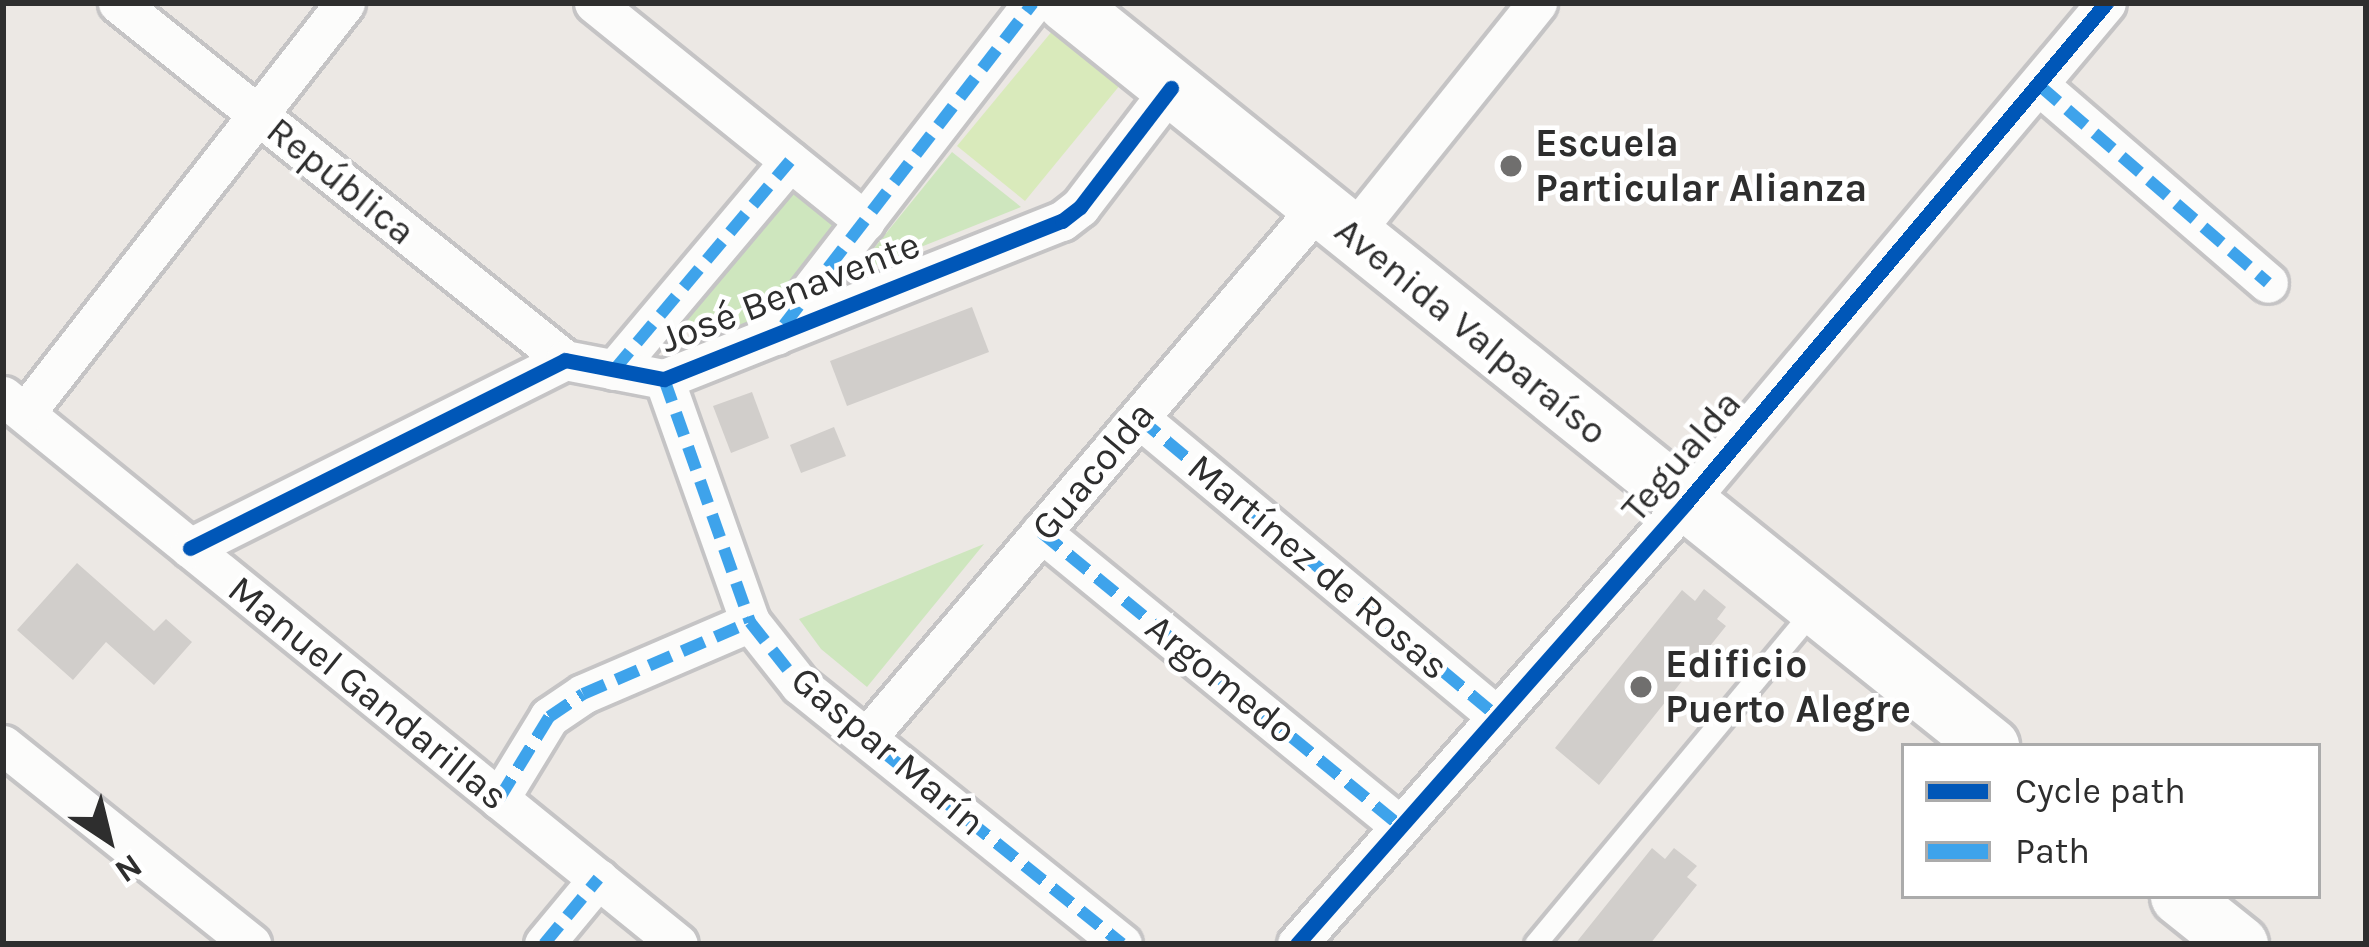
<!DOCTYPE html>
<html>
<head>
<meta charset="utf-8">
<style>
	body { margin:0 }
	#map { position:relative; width:2369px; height:947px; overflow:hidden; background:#ece8e4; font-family:Karla,sans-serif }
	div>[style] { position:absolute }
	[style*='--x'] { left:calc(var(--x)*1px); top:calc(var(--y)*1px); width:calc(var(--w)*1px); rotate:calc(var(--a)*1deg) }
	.green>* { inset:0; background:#cee6be }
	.pitch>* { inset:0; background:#d9eabb }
	.building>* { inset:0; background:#d1cecb }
	.roads { filter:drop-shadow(3px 0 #c5c4c5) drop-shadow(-3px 0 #c5c4c5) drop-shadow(0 3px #c5c4c5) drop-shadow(0 -3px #c5c4c5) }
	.service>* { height:21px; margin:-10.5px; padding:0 10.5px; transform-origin:10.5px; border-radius:10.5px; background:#fcfcfb }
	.minor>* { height:39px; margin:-19.5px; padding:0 19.5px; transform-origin:19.5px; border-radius:19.5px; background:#fcfcfb }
	.secondary>* { height:57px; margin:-28.5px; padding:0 28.5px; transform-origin:28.5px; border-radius:28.5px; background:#fcfcfb }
	.quiet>* { height:12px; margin-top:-6px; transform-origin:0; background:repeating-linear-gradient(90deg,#3ea3eb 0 24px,transparent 0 36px) }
	.cycleway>* { height:15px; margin:-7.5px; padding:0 7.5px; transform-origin:7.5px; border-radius:7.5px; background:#0057b8 }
	.dots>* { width:33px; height:33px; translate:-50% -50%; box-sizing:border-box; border:6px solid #fff; border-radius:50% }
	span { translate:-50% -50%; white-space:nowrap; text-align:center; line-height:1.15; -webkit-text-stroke:9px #fff; paint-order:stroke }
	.poi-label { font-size:39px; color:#2e2e2e; font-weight:700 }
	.left { translate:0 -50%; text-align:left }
	.street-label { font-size:39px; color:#2e2e2e }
	.frame { position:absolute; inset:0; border:6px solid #2e2e2e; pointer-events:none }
	.legend { position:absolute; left:1901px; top:743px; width:420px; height:156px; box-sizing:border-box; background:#fff; border:3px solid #ababab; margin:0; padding:15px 21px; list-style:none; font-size:36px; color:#2e2e2e }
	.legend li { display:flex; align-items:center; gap:24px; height:60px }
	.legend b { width:60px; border:3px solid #ababab }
	.north { position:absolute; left:48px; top:779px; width:120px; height:120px; -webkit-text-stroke:9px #fff; paint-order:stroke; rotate:145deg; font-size:33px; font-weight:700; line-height:48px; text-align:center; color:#2e2e2e }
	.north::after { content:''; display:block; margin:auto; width:42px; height:54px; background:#2e2e2e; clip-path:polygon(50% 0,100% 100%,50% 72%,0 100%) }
</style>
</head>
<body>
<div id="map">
	<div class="green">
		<i style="clip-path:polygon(952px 152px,1021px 207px,853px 274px)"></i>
		<i style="clip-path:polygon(801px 165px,858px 211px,767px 322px,666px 330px)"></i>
		<i style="clip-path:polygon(984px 544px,867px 687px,821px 649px,799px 619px)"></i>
	</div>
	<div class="pitch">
		<i style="clip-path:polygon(1058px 24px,1125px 79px,1025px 201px,957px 146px)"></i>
	</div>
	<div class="building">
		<i style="clip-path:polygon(972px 307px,989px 352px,847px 406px,830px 361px)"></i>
		<i style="clip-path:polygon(752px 392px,769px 438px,731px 453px,713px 406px)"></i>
		<i style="clip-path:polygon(834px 427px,846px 456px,801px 473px,790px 445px)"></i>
		<i style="clip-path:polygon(77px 563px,154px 631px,166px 619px,192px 642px,154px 685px,106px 642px,73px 680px,17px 630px)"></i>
		<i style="clip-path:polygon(1704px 589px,1726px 607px,1717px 619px,1726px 626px,1599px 785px,1555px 748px,1682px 590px,1695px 601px)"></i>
		<i style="clip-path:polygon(1652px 848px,1665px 859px,1674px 848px,1697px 866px,1687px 877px,1697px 885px,1650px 944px,1575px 944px)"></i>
	</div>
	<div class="roads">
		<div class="service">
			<i style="--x:1535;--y:944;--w:437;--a:-50.2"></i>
		</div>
		<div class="minor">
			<i style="--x:118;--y:3;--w:572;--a:38.61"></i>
			<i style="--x:594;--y:3;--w:348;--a:38.9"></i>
			<i style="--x:2040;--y:86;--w:301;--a:40.8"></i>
			<i style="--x:1352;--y:234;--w:296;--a:-51.3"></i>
			<i style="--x:776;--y:335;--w:420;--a:-52.3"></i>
			<i style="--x:614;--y:370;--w:273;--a:-49.9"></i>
			<i style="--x:664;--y:379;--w:258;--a:70.5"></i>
			<i style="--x:750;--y:622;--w:80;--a:51.6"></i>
			<i style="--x:800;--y:685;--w:413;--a:38.8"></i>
			<i style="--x:3;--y:396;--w:869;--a:39.07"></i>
			<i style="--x:25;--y:413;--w:520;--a:-52.03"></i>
			<i style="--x:1139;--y:418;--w:466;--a:39.8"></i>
			<i style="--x:1041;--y:532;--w:464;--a:39.3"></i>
			<i style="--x:190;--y:548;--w:419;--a:-26.6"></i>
			<i style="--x:565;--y:360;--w:101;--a:10.9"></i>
			<i style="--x:664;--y:379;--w:428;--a:-21.7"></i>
			<i style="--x:1062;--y:221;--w:23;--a:-38"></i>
			<i style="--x:1080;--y:207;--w:150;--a:-52.6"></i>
			<i style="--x:868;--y:736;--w:695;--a:-49.61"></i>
			<i style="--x:3;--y:745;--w:318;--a:38.7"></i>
			<i style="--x:499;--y:799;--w:96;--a:-58.6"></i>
			<i style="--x:549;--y:717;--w:41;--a:-34.1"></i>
			<i style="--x:583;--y:694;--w:182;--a:-23.3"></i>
			<i style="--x:544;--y:944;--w:85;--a:-50.3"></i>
			<i style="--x:1297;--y:944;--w:587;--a:-48.59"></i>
			<i style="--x:1685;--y:504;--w:654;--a:-49.96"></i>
		</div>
		<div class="secondary">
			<i style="--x:1066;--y:3;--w:1186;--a:38.8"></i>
			<i style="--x:2179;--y:896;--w:77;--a:38.7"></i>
		</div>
	</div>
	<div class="quiet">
		<i style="--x:2040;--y:86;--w:301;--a:40.8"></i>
		<i style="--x:784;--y:325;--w:407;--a:-52.3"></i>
		<i style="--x:614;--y:370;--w:273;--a:-49.9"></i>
		<i style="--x:664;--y:379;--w:258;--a:70.5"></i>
		<i style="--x:750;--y:622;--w:80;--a:51.6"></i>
		<i style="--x:800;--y:685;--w:413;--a:38.8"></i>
		<i style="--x:1139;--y:418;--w:466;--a:39.8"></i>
		<i style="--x:1041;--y:532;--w:464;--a:39.3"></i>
		<i style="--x:499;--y:799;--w:96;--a:-58.6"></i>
		<i style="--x:549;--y:717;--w:41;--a:-34.1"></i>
		<i style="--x:583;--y:694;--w:182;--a:-23.3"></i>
		<i style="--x:544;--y:944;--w:85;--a:-50.3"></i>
	</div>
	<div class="cycleway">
		<i style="--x:190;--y:548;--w:419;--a:-26.6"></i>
		<i style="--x:565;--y:360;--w:101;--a:10.9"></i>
		<i style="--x:664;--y:379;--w:428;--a:-21.7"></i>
		<i style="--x:1062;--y:221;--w:23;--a:-38"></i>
		<i style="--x:1080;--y:207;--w:150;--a:-52.6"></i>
		<i style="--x:1297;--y:944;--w:587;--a:-48.59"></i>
		<i style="--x:1685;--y:504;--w:654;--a:-49.96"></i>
	</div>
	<div class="dots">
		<i style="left:1511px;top:166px;background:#706f6e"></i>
		<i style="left:1641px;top:687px;background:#706f6e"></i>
	</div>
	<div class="poi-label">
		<span class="left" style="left:1535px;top:166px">Escuela<br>Particular Alianza</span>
		<span class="left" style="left:1665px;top:687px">Edificio<br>Puerto Alegre</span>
	</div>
	<div class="street-label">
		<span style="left:341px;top:181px;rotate:39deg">República</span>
		<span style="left:790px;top:292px;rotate:-21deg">José Benavente</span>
		<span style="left:1471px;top:331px;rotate:39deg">Avenida Valparaíso</span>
		<span style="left:1681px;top:456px;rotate:-49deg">Tegualda</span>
		<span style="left:1093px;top:471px;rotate:-50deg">Guacolda</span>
		<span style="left:1318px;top:567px;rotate:40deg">Martínez de Rosas</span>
		<span style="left:1221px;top:679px;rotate:39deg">Argomedo</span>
		<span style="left:368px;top:693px;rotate:39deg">Manuel Gandarillas</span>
		<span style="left:888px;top:751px;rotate:40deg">Gaspar Marín</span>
	</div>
	<div class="frame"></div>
	<ul class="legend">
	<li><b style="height:15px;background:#0057b8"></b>Cycle path</li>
	<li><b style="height:15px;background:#3ea3eb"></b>Path</li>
	</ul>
	<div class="north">N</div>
</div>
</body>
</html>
